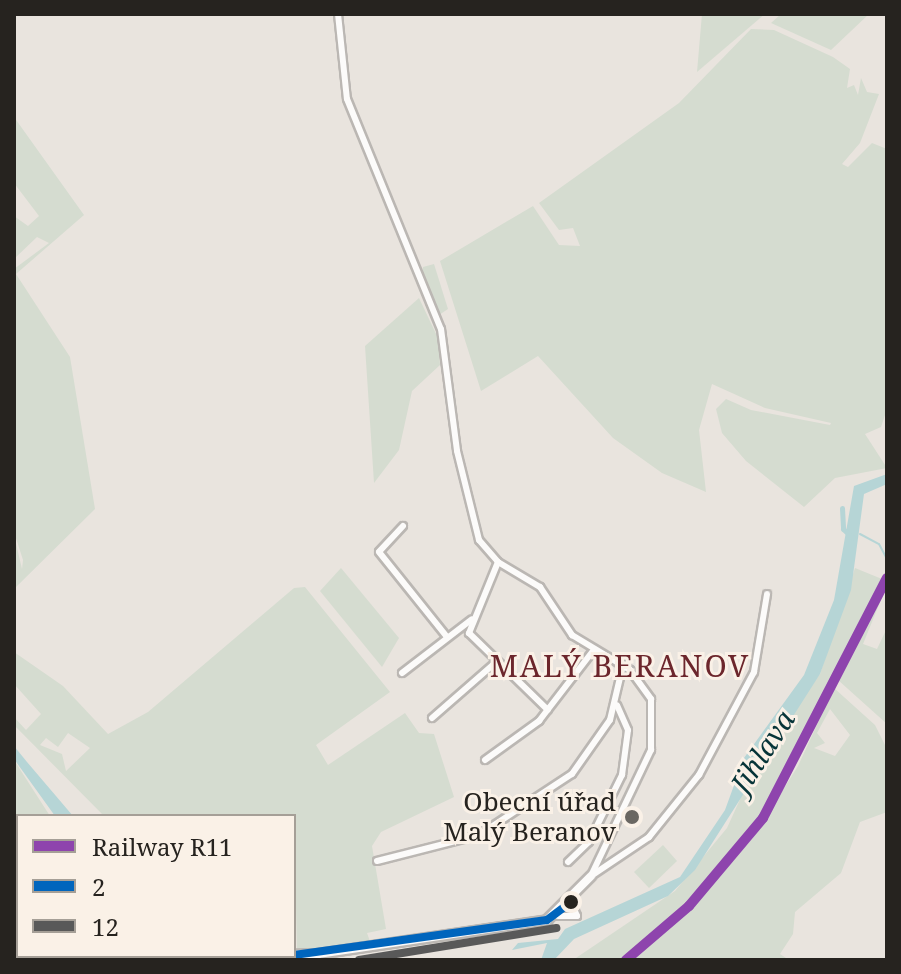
<!DOCTYPE html>
<html>
<head>
<meta charset="utf-8">
<style>
	body { margin:0 }
	#map { position:relative; width:901px; height:974px; overflow:hidden; background:#e9e4de; font-family:"Noto Serif",serif }
	div>[style] { position:absolute }
	[style*='--x'] { left:calc(var(--x)*1px); top:calc(var(--y)*1px); width:calc(var(--w)*1px); rotate:calc(var(--a)*1deg) }
	.green>* { inset:0; background:#d5dcd0 }
	.water>* { inset:0; background:#b6d5d6 }
	.stream>* { height:2px; margin:-1px; padding:0 1px; transform-origin:1px; border-radius:1px; background:#b6d5d6 }
	.canal>* { height:5px; margin:-2.5px; padding:0 2.5px; transform-origin:2.5px; border-radius:2.5px; background:#b6d5d6 }
	.roads { filter:drop-shadow(2px 0 #bbb7b3) drop-shadow(-2px 0 #bbb7b3) drop-shadow(0 2px #bbb7b3) drop-shadow(0 -2px #bbb7b3) }
	.minor>* { height:6px; margin:-3px; padding:0 3px; transform-origin:3px; border-radius:3px; background:#fcfbfa }
	.tertiary>* { height:8px; margin:-4px; padding:0 4px; transform-origin:4px; border-radius:4px; background:#fcfbfa }
	.bus-1>* { height:8px; margin:-4px; padding:0 4px; transform-origin:4px; border-radius:4px; background:#0065bd }
	.bus-2>* { height:8px; margin:-4px; padding:0 4px; transform-origin:4px; border-radius:4px; background:#595959 }
	.rail-1>* { height:10px; margin:-5px; padding:0 5px; transform-origin:5px; border-radius:5px; background:#8e44ad }
	.dots>* { width:22px; height:22px; translate:-50% -50%; box-sizing:border-box; border:4px solid #faf1e7; border-radius:50% }
	span { translate:-50% -50%; white-space:nowrap; text-align:center; line-height:1.15; -webkit-text-stroke:6px #faf1e7; paint-order:stroke }
	.poi-label { font-size:26px; color:#26231f }
	.right { translate:-100% -50%; text-align:right }
	.water-label { font-size:28px; color:#063438; font-style:italic }
	.quarter-label { font-size:30px; color:#6c262c; letter-spacing:2px }
	.frame { position:absolute; inset:0; border:16px solid #26231f; pointer-events:none }
	.legend { position:absolute; left:16px; top:814px; width:280px; height:144px; box-sizing:border-box; background:#faf1e7; border:2px solid #a59f97; margin:0; padding:10px 14px; list-style:none; font-size:24px; color:#26231f }
	.legend li { display:flex; align-items:center; gap:16px; height:40px }
	.legend b { width:40px; border:2px solid #a59f97 }
</style>
</head>
<body>
<div id="map">
	<div class="green">
		<i style="clip-path:polygon(702px 14px,765px 14px,697px 72px)"></i>
		<i style="clip-path:polygon(781px 14px,869px 14px,831px 50px,771px 23px)"></i>
		<i style="clip-path:polygon(751px 29px,774px 30px,833px 57px,850px 69px,847px 88px,854px 85px,858px 95px,861px 78px,867px 92px,879px 94px,860px 143px,842px 164px,848px 167px,872px 143px,887px 149px,887px 409px,881px 427px,865px 434px,887px 468px,835px 478px,804px 507px,746px 461px,722px 433px,716px 409px,726px 399px,751px 410px,830px 425px,831px 423px,765px 408px,712px 384px,699px 430px,706px 492px,662px 473px,613px 438px,538px 356px,481px 391px,440px 261px,533px 206px,559px 245px,580px 246px,573px 228px,559px 230px,539px 203px,679px 103px)"></i>
		<i style="clip-path:polygon(14px 117px,84px 215px,16px 274px,70px 357px,95px 509px,14px 589px,14px 535px,22px 569px,23px 560px,14px 532px,14px 269px,49px 243px,37px 237px,14px 259px,14px 216px,28px 226px,39px 216px,14px 183px)"></i>
		<i style="clip-path:polygon(434px 264px,448px 309px,439px 315px,422px 279px,423px 267px)"></i>
		<i style="clip-path:polygon(419px 298px,438px 338px,440px 365px,412px 391px,399px 450px,374px 483px,365px 346px)"></i>
		<i style="clip-path:polygon(341px 568px,399px 638px,382px 667px,320px 591px)"></i>
		<i style="clip-path:polygon(855px 568px,882px 579px,760px 816px,686px 903px,619px 960px,573px 960px,675px 891px,727px 828px,757px 762px,820px 674px)"></i>
		<i style="clip-path:polygon(887px 585px,863px 644px,877px 649px,887px 628px,887px 724px,838px 680px)"></i>
		<i style="clip-path:polygon(evenodd,305px 587px,390px 692px,316px 745px,328px 765px,405px 713px,419px 733px,434px 734px,454px 797px,381px 832px,372px 846px,386px 929px,367px 933px,371px 944px,297px 953px,294px 816px,104px 816px,14px 725px,14px 717px,26px 730px,41px 714px,14px 684px,14px 652px,63px 686px,108px 734px,148px 712px,294px 588px,305px 587px,68px 733px,90px 748px,66px 771px,62px 754px,40px 745px,46px 738px,58px 747px,68px 733px)"></i>
		<i style="clip-path:polygon(evenodd,834px 688px,875px 725px,887px 749px,887px 812px,860px 822px,841px 873px,795px 912px,793px 934px,780px 954px,789px 960px,632px 960px,691px 908px,752px 839px,798px 766px,834px 688px,830px 709px,850px 735px,835px 756px,814px 748px,825px 743px,817px 733px,830px 709px)"></i>
		<i style="clip-path:polygon(14px 760px,50px 816px,18px 816px,14px 873px)"></i>
		<i style="clip-path:polygon(663px 845px,677px 861px,649px 888px,634px 872px)"></i>
	</div>
	<div class="water">
		<i style="clip-path:polygon(887px 474px,887px 484px,864px 494px,851px 590px,820px 674px,695px 870px,668px 896px,574px 939px,554px 960px,541px 960px,547px 943px,512px 950px,518px 943px,558px 939px,565px 929px,680px 877px,725px 810px,744px 758px,804px 675px,834px 600px,854px 486px)"></i>
		<i style="clip-path:polygon(14px 746px,27px 762px,73px 816px,55px 816px,14px 759px)"></i>
	</div>
	<div class="stream">
		<i style="--x:860;--y:534;--w:21;--a:28"></i>
		<i style="--x:879;--y:544;--w:17;--a:62"></i>
	</div>
	<div class="canal">
		<i style="--x:842;--y:508;--w:21;--a:87"></i>
		<i style="--x:843;--y:529;--w:13;--a:42"></i>
	</div>
	<div class="roads">
		<div class="minor">
			<i style="--x:338;--y:14;--w:85;--a:84"></i>
			<i style="--x:347;--y:99;--w:248;--a:67.8"></i>
			<i style="--x:441;--y:329;--w:123;--a:82.5"></i>
			<i style="--x:457;--y:451;--w:92;--a:76.1"></i>
			<i style="--x:479;--y:540;--w:29;--a:49"></i>
			<i style="--x:498;--y:562;--w:49;--a:30.8"></i>
			<i style="--x:540;--y:587;--w:58;--a:56.3"></i>
			<i style="--x:572;--y:635;--w:68;--a:31.1"></i>
			<i style="--x:630;--y:670;--w:36;--a:54"></i>
			<i style="--x:651;--y:699;--w:51;--a:90"></i>
			<i style="--x:651;--y:750;--w:140;--a:115.5"></i>
			<i style="--x:403;--y:526;--w:35;--a:133"></i>
			<i style="--x:379;--y:552;--w:109;--a:51.3"></i>
			<i style="--x:498;--y:562;--w:77;--a:112.2"></i>
			<i style="--x:469;--y:633;--w:110;--a:44.3"></i>
			<i style="--x:402;--y:673;--w:88;--a:-37.6"></i>
			<i style="--x:432;--y:718;--w:84;--a:-41.1"></i>
			<i style="--x:485;--y:760;--w:67;--a:-35.8"></i>
			<i style="--x:539;--y:721;--w:88;--a:-52.4"></i>
			<i style="--x:377;--y:861;--w:105;--a:-14.3"></i>
			<i style="--x:479;--y:835;--w:111;--a:-33.3"></i>
			<i style="--x:572;--y:774;--w:66;--a:-54.9"></i>
			<i style="--x:610;--y:720;--w:57;--a:-76.7"></i>
			<i style="--x:568;--y:862;--w:29;--a:-44"></i>
			<i style="--x:589;--y:842;--w:75;--a:-63.8"></i>
			<i style="--x:622;--y:775;--w:45;--a:-82.4"></i>
			<i style="--x:628;--y:730;--w:27;--a:-114"></i>
			<i style="--x:591;--y:876;--w:70;--a:-33.9"></i>
			<i style="--x:649;--y:837;--w:80;--a:-51.1"></i>
			<i style="--x:699;--y:775;--w:117;--a:-61.9"></i>
			<i style="--x:754;--y:672;--w:79;--a:-80.5"></i>
			<i style="--x:558;--y:916;--w:19;--a:0"></i>
			<i style="--x:577;--y:916;--w:15;--a:-113"></i>
		</div>
		<div class="tertiary">
			<i style="--x:14;--y:881;--w:5;--a:37"></i>
			<i style="--x:251;--y:956;--w:67;--a:-1.7"></i>
			<i style="--x:318;--y:954;--w:232;--a:-8.4"></i>
			<i style="--x:547;--y:920;--w:62;--a:-45"></i>
		</div>
	</div>
	<div class="bus-1">
		<i style="--x:294;--y:955;--w:255;--a:-7.9"></i>
		<i style="--x:547;--y:920;--w:30;--a:-37"></i>
	</div>
	<div class="bus-2">
		<i style="--x:359;--y:960;--w:200;--a:-9.2"></i>
	</div>
	<div class="rail-1">
		<i style="--x:626;--y:960;--w:83;--a:-40.6"></i>
		<i style="--x:689;--y:906;--w:115;--a:-49.9"></i>
		<i style="--x:763;--y:818;--w:270;--a:-62.7"></i>
	</div>
	<div class="dots">
		<i style="left:632px;top:817px;background:#6a6762"></i>
		<i style="left:571px;top:902px;background:#26231f"></i>
	</div>
	<div class="poi-label">
		<span class="right" style="left:616px;top:817px">Obecní úřad<br>Malý Beranov</span>
	</div>
	<div class="water-label">
		<span style="left:762px;top:751px;rotate:-57deg">Jihlava</span>
	</div>
	<div class="quarter-label">
		<span style="left:620px;top:666px">MALÝ BERANOV</span>
	</div>
	<div class="frame"></div>
	<ul class="legend">
	<li><b style="height:10px;background:#8e44ad"></b>Railway R11</li>
	<li><b style="height:10px;background:#0065bd"></b>2</li>
	<li><b style="height:10px;background:#595959"></b>12</li>
	</ul>
</div>
</body>
</html>
